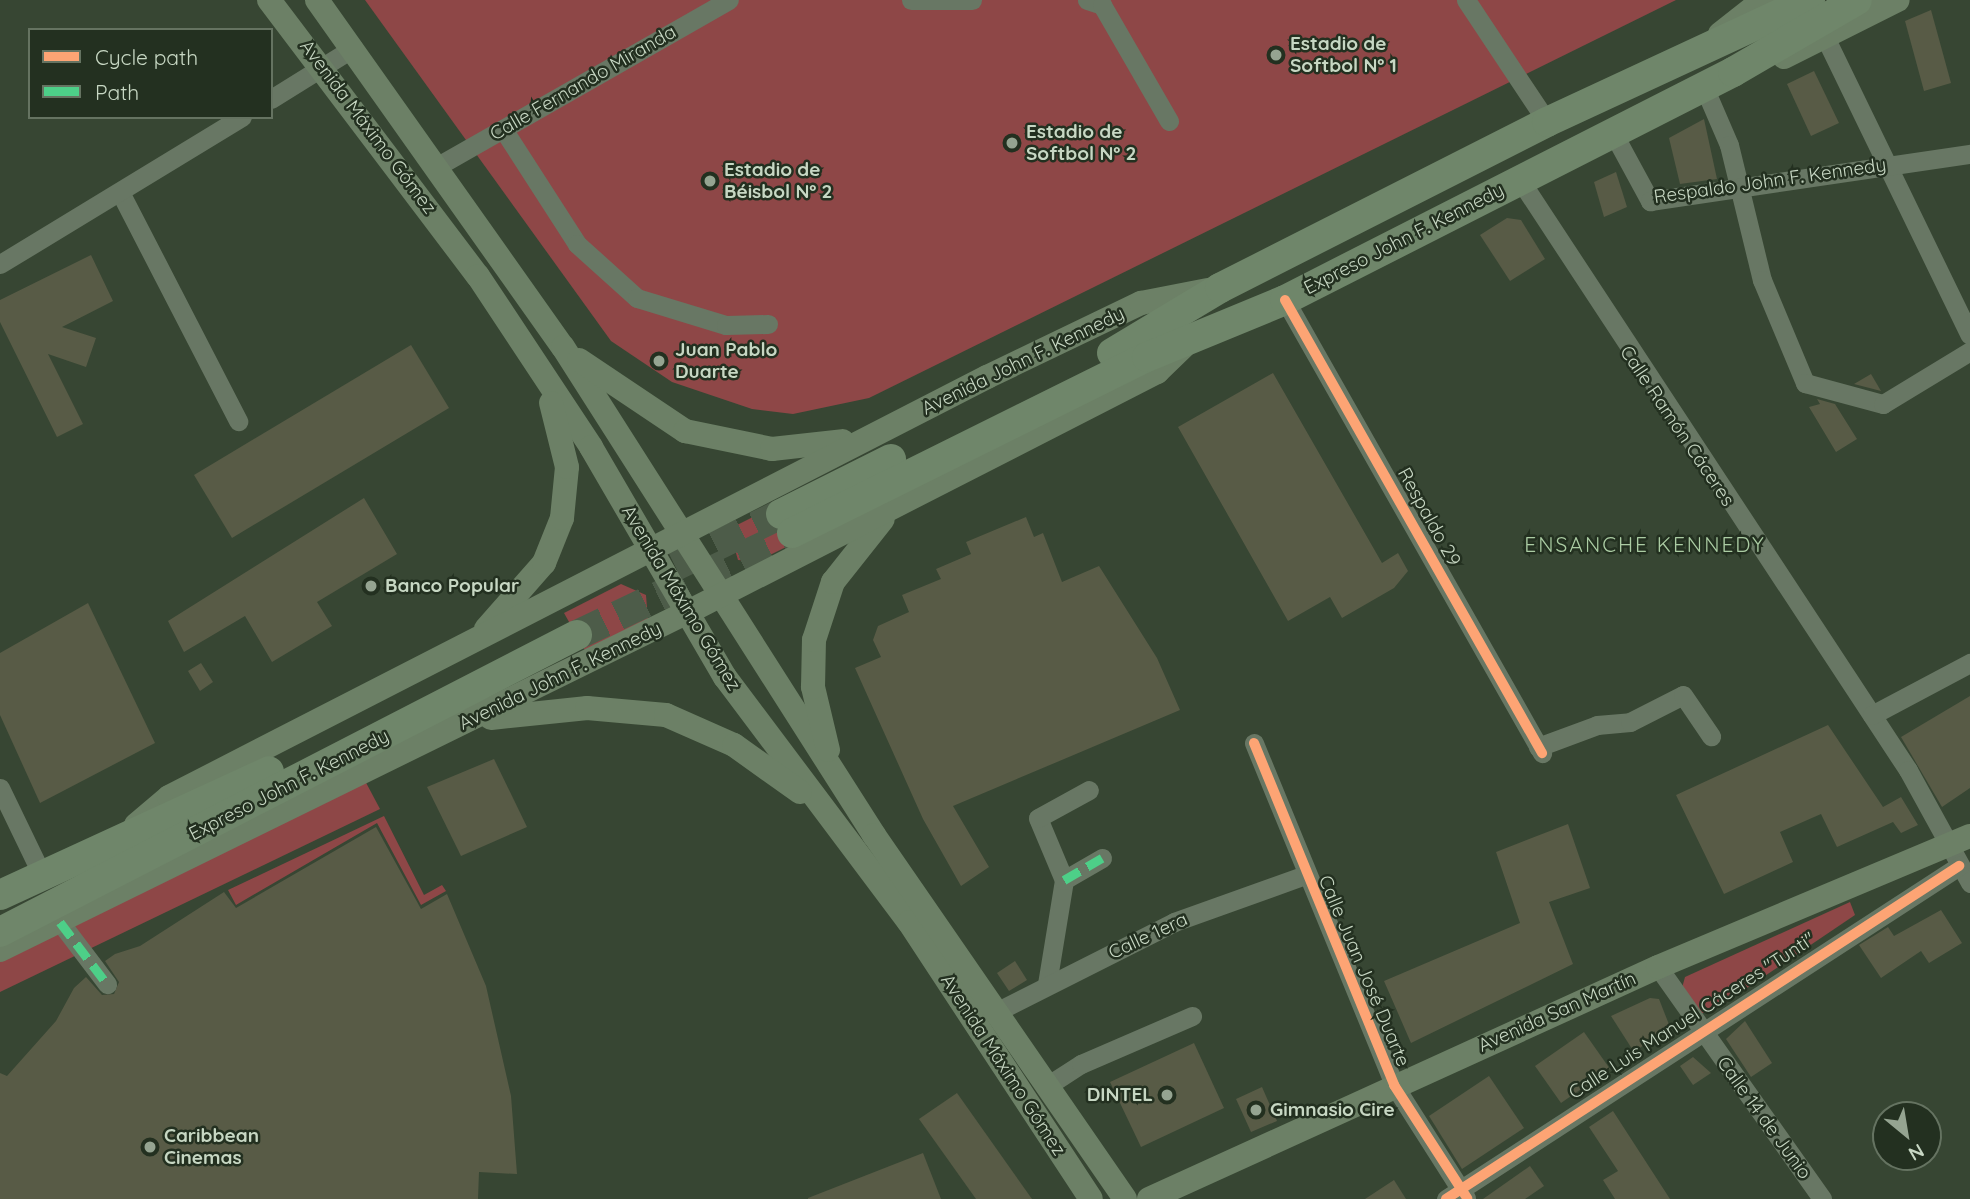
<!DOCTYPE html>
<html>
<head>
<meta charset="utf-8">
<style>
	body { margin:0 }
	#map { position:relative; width:1970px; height:1199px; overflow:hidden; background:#374633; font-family:Quicksand,sans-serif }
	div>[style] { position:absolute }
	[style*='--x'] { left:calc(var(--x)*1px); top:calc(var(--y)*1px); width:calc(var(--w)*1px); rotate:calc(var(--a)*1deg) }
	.green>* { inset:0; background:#8e4747 }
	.building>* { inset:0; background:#585b46 }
	.highway-tunnel>* { height:30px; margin-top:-15px; transform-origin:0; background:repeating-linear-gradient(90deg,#4d5c49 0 30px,transparent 0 45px) }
	.minor>* { height:19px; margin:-9.5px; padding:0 9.5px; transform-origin:9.5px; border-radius:9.5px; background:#687764 }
	.major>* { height:24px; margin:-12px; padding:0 12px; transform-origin:12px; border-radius:12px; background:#6c8066 }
	.highway>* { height:30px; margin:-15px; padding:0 15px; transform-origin:15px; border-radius:15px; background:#6f866a }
	.quiet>* { height:9px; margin-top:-4.5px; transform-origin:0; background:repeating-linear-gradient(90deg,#4dcf88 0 18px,transparent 0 27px) }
	.cycleway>* { height:10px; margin:-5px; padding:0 5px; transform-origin:5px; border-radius:5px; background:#fda474 }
	.dots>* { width:19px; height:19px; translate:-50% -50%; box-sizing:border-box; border:4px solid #233020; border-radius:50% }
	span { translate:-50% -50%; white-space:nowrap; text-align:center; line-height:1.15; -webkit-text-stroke:5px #233020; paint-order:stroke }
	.poi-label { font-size:19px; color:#c7d7c3; font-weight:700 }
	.left { translate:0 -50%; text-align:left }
	.right { translate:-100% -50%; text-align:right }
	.street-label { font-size:19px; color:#c7d7c3 }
	.neighbourhood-label { font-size:21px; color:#abcca3; letter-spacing:2px }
	.legend { position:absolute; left:28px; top:28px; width:245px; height:91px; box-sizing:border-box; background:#233020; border:2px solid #657361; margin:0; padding:9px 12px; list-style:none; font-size:21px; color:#c7d7c3 }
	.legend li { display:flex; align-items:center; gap:14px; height:35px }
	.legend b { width:35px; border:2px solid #657361 }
	.north { position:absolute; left:1872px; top:1101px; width:70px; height:70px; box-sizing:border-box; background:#233020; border:2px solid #657361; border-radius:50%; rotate:150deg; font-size:19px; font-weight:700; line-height:28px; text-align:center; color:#c7d7c3 }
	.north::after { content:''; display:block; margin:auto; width:24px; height:32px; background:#95a491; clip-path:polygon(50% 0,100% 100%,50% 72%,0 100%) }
</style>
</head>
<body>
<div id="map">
	<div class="green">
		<i style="clip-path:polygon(365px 0,1676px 0,869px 398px,793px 414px,752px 409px,672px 382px,611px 341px)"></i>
		<i style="clip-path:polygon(773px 507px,792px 544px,756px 562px,738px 560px,729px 529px)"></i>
		<i style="clip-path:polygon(621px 584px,646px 595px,648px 621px,586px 652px,564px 613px)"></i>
		<i style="clip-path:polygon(363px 777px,380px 809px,0 992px,0 958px)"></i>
		<i style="clip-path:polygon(384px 816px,424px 895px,442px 885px,446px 891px,421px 905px,377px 823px,236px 905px,228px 890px)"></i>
		<i style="clip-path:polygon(1850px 902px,1855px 915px,1710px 1013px,1698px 1013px,1682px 988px,1685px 977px)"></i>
	</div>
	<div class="building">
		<i style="clip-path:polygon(1931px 10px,1951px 83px,1924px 91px,1905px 21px)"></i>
		<i style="clip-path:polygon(1814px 71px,1839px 123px,1811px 136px,1787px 84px)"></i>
		<i style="clip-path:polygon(1704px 119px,1717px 179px,1680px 184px,1669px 138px)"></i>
		<i style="clip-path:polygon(1616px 172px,1627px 207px,1604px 217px,1594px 182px)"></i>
		<i style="clip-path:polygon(1507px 218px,1521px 220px,1545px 259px,1510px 281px,1480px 235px)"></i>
		<i style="clip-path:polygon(91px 255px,113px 301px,62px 327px,96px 338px,86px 367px,48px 354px,83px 424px,57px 437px,0 322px,0 300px)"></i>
		<i style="clip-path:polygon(411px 345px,449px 408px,232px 538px,194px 475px)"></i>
		<i style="clip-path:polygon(1273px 373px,1382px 563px,1398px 553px,1408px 571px,1394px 588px,1342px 618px,1330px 597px,1288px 621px,1178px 427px)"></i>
		<i style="clip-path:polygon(1871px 374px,1881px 391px,1854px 384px)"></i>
		<i style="clip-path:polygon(1817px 399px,1835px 404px,1857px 439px,1836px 452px,1809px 407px,1820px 404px)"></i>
		<i style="clip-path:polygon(364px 498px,397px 554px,317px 602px,332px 626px,272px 662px,245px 616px,184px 652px,168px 621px)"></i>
		<i style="clip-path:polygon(1026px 517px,1034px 537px,1043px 533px,1062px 582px,1099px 566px,1157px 658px,1180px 710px,953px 806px,989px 867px,961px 886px,923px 819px,855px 668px,881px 657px,873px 640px,878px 626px,909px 612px,902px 595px,941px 579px,936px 569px,971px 554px,966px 542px)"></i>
		<i style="clip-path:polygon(88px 603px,155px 743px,40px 803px,0 715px,0 653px)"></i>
		<i style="clip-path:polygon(201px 663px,213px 682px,200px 691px,188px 671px)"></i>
		<i style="clip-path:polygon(1970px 696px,1970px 788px,1942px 807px,1901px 737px)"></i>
		<i style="clip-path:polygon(1828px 725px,1883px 807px,1901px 797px,1918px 825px,1901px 833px,1893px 822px,1837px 847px,1821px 814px,1780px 832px,1793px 862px,1724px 894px,1676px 795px)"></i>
		<i style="clip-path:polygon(494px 759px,527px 827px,461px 856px,427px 787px)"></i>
		<i style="clip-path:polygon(1568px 824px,1590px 888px,1549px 902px,1573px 964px,1411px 1043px,1384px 981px,1520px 923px,1496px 852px)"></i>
		<i style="clip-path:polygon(376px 827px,421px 909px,447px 894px,486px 986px,511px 1096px,517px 1174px,479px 1172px,478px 1199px,0 1199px,0 1073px,7px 1076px,56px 1021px,74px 988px,86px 977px,102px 995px,114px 994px,119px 982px,105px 961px,115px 954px,140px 946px,224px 892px,236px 908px)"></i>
		<i style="clip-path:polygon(1941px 910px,1962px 943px,1929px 963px,1921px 951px,1881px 978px,1859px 945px,1888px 927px,1894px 936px)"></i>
		<i style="clip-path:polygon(1015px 961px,1027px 980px,1009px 991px,997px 973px)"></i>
		<i style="clip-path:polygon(1650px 998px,1659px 999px,1670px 1027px,1634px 1052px,1611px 1016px)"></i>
		<i style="clip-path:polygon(1745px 1021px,1772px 1063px,1751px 1077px,1726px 1039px)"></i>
		<i style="clip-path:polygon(1584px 1032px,1610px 1069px,1561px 1103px,1535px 1066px)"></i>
		<i style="clip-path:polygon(1194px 1043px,1224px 1108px,1141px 1147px,1110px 1082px)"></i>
		<i style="clip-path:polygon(1693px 1057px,1711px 1073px,1693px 1085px,1680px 1066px)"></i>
		<i style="clip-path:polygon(1489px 1076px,1524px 1128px,1462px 1169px,1429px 1116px)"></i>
		<i style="clip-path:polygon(1262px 1087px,1277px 1121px,1251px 1132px,1236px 1099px)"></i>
		<i style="clip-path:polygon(957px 1093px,1032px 1199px,976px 1199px,919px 1119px)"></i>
		<i style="clip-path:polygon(1613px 1111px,1670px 1199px,1615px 1199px,1603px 1180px,1618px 1171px,1589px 1127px)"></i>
		<i style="clip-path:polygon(923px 1153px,941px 1199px,808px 1199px,808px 1198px)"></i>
		<i style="clip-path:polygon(1530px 1166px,1544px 1186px,1525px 1199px,1483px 1199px)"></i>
		<i style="clip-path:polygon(1394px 1180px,1406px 1199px,1365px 1199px)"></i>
	</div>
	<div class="highway-tunnel">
		<i style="--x:675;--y:566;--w:118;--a:-26.1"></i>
		<i style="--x:577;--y:635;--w:238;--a:-25.4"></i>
	</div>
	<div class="minor">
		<i style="--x:911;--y:0;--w:61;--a:0"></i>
		<i style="--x:1087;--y:0;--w:16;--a:18"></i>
		<i style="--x:1102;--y:5;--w:134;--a:60"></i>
		<i style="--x:1466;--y:0;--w:146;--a:56.4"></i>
		<i style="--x:1825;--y:37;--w:331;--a:64.1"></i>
		<i style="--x:1704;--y:87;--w:63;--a:66.7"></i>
		<i style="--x:1729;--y:145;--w:139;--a:76.3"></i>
		<i style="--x:1762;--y:280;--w:112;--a:67.3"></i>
		<i style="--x:1805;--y:383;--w:81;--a:15.1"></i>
		<i style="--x:1883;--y:404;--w:102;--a:-31.3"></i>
		<i style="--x:271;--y:99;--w:97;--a:-31.9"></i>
		<i style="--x:503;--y:129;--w:137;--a:57.2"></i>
		<i style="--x:577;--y:244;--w:81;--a:42"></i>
		<i style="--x:637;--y:298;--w:93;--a:16.9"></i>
		<i style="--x:726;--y:325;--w:42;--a:-1.4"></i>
		<i style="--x:1612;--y:131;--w:80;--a:61.5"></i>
		<i style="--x:1650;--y:201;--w:323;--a:-8.4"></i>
		<i style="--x:436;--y:167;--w:337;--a:-29.7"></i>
		<i style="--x:1520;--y:180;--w:706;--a:56.67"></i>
		<i style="--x:1908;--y:770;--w:129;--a:61.2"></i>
		<i style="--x:120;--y:192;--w:258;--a:62.7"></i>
		<i style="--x:0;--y:264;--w:283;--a:-31.3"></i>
		<i style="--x:1285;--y:300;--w:521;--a:60.43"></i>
		<i style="--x:1872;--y:715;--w:111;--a:-28"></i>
		<i style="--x:1254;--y:743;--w:370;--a:67.7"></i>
		<i style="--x:1394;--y:1085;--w:134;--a:57.5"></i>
		<i style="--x:1538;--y:747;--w:63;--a:-20.4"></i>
		<i style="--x:1597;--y:725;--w:33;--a:-5"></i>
		<i style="--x:1630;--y:722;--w:59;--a:-27"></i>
		<i style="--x:1683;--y:695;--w:50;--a:55.7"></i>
		<i style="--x:0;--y:788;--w:97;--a:64.2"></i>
		<i style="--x:1064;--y:880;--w:44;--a:-30.1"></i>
		<i style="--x:60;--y:922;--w:78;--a:52.8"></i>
		<i style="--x:1658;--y:967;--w:284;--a:54.7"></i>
		<i style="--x:1047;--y:984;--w:105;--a:-80.7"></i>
		<i style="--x:1064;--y:880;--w:67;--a:-112.8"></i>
		<i style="--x:1038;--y:818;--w:58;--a:-28.8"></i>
		<i style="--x:998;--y:1011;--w:197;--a:-26.8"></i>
		<i style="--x:1174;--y:922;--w:139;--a:-19.7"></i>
		<i style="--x:1050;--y:1084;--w:37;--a:-33"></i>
		<i style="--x:1081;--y:1064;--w:121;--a:-23.4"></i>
		<i style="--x:1446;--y:1199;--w:612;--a:-32.99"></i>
	</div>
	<div class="major">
		<i style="--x:269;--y:0;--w:346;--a:52.9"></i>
		<i style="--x:478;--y:276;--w:205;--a:56.5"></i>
		<i style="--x:591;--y:447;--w:266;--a:59.8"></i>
		<i style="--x:725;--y:677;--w:306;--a:53.1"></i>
		<i style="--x:909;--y:922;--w:331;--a:56.7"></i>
		<i style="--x:317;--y:0;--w:425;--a:54.7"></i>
		<i style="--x:563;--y:347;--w:579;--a:57.49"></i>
		<i style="--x:874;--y:835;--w:442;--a:55.4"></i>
		<i style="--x:1720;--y:34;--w:55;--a:-38.3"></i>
		<i style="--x:1784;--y:57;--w:127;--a:-26.6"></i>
		<i style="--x:579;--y:360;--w:128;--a:33.8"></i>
		<i style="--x:685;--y:431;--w:89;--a:11.7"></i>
		<i style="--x:772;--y:449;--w:71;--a:-6.4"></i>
		<i style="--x:486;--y:629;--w:88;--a:-48.7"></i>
		<i style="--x:544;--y:563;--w:48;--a:-68.2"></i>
		<i style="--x:562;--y:518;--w:51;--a:-84.4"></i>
		<i style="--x:567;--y:467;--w:66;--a:-104"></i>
		<i style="--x:491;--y:718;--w:97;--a:-5.9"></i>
		<i style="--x:587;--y:708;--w:79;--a:5.1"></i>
		<i style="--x:666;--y:715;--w:74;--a:23.8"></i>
		<i style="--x:734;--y:745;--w:81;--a:35.5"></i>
		<i style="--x:828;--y:750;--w:65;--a:-103.4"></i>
		<i style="--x:813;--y:687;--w:47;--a:-88.8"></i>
		<i style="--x:814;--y:640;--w:61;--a:-71.9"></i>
		<i style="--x:833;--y:582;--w:80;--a:-51.6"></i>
		<i style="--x:136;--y:825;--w:43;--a:-40.3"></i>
		<i style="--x:169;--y:797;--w:920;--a:-27.18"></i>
		<i style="--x:987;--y:377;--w:171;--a:-25.7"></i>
		<i style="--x:1141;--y:303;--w:68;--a:-11"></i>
		<i style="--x:0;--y:950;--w:769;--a:-26.17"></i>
		<i style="--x:690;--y:611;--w:525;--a:-27.1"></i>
		<i style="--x:1157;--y:372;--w:37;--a:-44"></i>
		<i style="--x:1149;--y:1199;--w:559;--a:-24.5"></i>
		<i style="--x:1658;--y:967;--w:338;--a:-22.8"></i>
	</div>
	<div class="highway">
		<i style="--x:1112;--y:353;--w:126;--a:-31"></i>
		<i style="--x:1220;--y:288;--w:367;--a:-26.9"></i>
		<i style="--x:1547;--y:122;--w:290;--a:-24.9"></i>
		<i style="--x:781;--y:514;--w:123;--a:-26.6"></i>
		<i style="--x:792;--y:533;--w:396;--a:-26.4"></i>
		<i style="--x:1147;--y:357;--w:149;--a:-22.4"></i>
		<i style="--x:1285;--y:300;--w:503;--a:-26.97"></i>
		<i style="--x:1733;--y:72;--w:143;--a:-30.1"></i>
		<i style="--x:0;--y:895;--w:296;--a:-24.7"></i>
		<i style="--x:0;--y:932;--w:649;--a:-27.24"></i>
	</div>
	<div class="quiet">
		<i style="--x:1064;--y:880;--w:44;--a:-30.1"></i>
		<i style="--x:60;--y:922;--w:78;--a:52.8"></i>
	</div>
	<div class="cycleway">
		<i style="--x:1285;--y:300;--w:521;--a:60.43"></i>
		<i style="--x:1254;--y:743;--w:370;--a:67.7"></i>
		<i style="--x:1394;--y:1085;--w:135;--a:57.1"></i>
		<i style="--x:1446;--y:1199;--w:612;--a:-32.99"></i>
	</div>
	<div class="dots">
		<i style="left:1276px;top:55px;background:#95a491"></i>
		<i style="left:1012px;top:143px;background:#95a491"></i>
		<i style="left:710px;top:181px;background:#95a491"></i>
		<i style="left:659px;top:361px;background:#95a491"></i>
		<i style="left:371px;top:586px;background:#95a491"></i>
		<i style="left:1167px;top:1095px;background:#95a491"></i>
		<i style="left:1256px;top:1110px;background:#95a491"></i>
		<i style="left:150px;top:1147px;background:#95a491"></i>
	</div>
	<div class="poi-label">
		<span class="left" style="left:1290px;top:55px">Estadio de<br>Softbol Nº 1</span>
		<span class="left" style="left:1026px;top:143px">Estadio de<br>Softbol Nº 2</span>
		<span class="left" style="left:724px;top:181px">Estadio de<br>Béisbol Nº 2</span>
		<span class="left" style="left:675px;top:361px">Juan Pablo<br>Duarte</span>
		<span class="left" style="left:385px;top:586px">Banco Popular</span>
		<span class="right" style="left:1153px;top:1095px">DINTEL</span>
		<span class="left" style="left:1270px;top:1110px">Gimnasio Cire</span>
		<span class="left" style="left:164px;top:1147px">Caribbean<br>Cinemas</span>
	</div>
	<div class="street-label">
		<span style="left:583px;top:83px;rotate:-30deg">Calle Fernando Miranda</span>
		<span style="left:368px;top:127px;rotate:53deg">Avenida Máximo Gómez</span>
		<span style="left:1770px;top:181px;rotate:-8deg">Respaldo John F. Kennedy</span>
		<span style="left:1404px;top:239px;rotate:-27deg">Expreso John F. Kennedy</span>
		<span style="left:1023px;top:361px;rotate:-26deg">Avenida John F. Kennedy</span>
		<span style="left:1677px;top:426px;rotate:56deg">Calle Ramón Cáceres</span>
		<span style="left:1429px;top:517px;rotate:61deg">Respaldo 29</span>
		<span style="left:681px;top:598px;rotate:59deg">Avenida Máximo Gómez</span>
		<span style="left:560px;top:676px;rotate:-26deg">Avenida John F. Kennedy</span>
		<span style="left:289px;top:785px;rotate:-27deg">Expreso John F. Kennedy</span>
		<span style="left:1148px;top:936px;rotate:-25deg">Calle 1era</span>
		<span style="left:1364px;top:971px;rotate:67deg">Calle Juan José Duarte</span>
		<span style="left:1557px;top:1012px;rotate:-24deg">Avenida San Martín</span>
		<span style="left:1692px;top:1016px;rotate:-33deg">Calle Luis Manuel Cáceres "Tunti"</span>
		<span style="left:1003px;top:1065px;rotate:57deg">Avenida Máximo Gómez</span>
		<span style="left:1764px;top:1118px;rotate:54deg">Calle 14 de Junio</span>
	</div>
	<div class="neighbourhood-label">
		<span style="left:1645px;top:544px">ENSANCHE KENNEDY</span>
	</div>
	<ul class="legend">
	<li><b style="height:9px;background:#fda474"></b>Cycle path</li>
	<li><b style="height:9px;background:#4dcf88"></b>Path</li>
	</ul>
	<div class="north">N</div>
</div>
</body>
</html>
